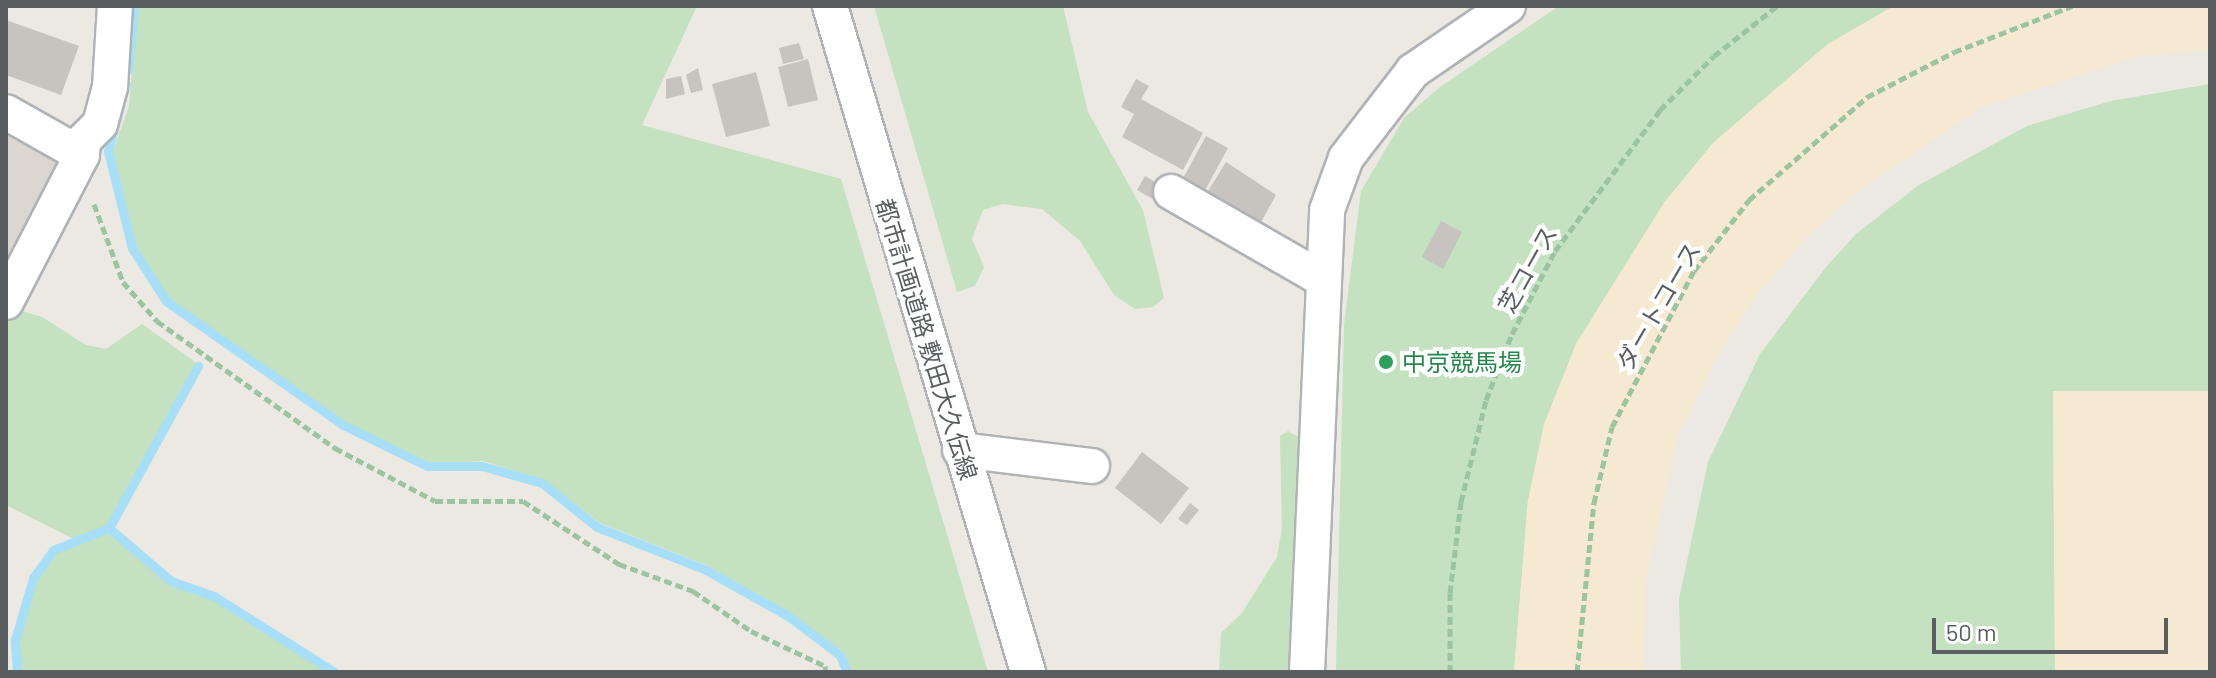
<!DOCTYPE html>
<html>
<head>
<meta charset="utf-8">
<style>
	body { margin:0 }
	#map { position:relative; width:2216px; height:678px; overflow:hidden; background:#ece8e2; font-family:Barlow,"Noto Sans JP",sans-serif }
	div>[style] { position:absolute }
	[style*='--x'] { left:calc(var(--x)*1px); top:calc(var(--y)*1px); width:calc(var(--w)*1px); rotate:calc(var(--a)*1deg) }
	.education>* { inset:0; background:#dbd7d0 }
	.green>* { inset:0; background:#c4e1c0 }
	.sand>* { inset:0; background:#f6e9d2 }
	.stream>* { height:9px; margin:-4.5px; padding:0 4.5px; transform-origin:4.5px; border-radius:4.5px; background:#a6dff7 }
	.building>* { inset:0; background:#c7c3be }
	.path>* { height:5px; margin-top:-2.5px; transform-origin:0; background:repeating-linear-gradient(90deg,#9bc4a1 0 8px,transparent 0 12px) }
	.roads { filter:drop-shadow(2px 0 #afb3b6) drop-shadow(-2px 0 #afb3b6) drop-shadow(0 2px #afb3b6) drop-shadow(0 -2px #afb3b6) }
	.minor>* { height:34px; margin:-17px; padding:0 17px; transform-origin:17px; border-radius:17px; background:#fff }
	.dots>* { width:22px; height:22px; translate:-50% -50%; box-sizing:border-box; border:4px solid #fff; border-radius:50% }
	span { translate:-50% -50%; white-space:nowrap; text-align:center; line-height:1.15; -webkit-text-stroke:8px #fff; paint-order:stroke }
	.street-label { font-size:24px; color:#5a5e61 }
	.leisure-label { font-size:24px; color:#27864d }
	.left { translate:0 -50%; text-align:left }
	.frame { position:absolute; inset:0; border:8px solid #5a5e61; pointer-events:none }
	.scale { position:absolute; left:1932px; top:618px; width:236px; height:36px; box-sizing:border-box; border:4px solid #5a5e61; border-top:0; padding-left:10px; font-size:24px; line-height:28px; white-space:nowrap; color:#5a5e61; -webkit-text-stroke:6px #fff; paint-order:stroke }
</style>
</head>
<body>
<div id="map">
	<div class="education">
		<i style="clip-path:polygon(6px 120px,60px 156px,61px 167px,6px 282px)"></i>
	</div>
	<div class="green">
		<i style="clip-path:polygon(138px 6px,697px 6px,642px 125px,841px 179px,988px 672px,851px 672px,844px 653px,792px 614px,708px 566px,600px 523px,544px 480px,483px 461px,427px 464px,344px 422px,170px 299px,135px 247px,112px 154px,129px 106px)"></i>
		<i style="clip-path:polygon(874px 6px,1063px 6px,1088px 112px,1143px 210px,1164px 298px,1153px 307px,1135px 309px,1114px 295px,1080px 241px,1042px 209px,1002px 204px,983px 210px,972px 239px,984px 267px,975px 286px,957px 292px)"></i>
		<i style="clip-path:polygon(1559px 6px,1894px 6px,1828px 44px,1713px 143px,1664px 203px,1576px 344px,1528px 500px,1514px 672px,1336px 672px,1344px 325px,1361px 191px,1404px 118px,1440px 87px)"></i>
		<i style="clip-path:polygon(2210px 84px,2210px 391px,2053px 391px,2055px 672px,1681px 672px,1679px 599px,1708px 462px,1760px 354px,1826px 267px,1856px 234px,1919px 185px,2027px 126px,2111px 101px)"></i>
		<i style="clip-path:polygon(14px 309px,42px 317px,86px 345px,106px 349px,142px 324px,198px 364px,107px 525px,74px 539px,6px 505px,6px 324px)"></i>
		<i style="clip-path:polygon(1288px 431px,1298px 437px,1290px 672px,1219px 672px,1221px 633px,1242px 613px,1277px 557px,1282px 528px,1280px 436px)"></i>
		<i style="clip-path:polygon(110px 532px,168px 583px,213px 600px,328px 672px,21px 672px,19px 640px,35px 580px,55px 552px)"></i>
	</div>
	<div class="sand">
		<i style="clip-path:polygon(1894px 6px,2210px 6px,2210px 50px,2139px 56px,1982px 107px,1858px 191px,1809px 235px,1757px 294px,1714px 362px,1678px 435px,1645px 583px,1644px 672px,1514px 672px,1528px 500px,1544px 424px,1576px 344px,1664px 203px,1713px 143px,1828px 44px)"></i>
		<i style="clip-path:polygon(2053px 391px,2210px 391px,2210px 672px,2055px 672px)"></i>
	</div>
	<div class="stream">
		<i style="--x:128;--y:70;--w:64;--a:-84.6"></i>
		<i style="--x:126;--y:84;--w:69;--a:105"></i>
		<i style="--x:108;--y:151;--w:100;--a:76.1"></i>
		<i style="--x:132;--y:248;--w:63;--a:57.3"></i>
		<i style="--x:166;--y:301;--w:216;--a:35"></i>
		<i style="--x:343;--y:425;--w:93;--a:26"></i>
		<i style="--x:427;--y:466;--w:55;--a:0"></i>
		<i style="--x:482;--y:466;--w:62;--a:15.8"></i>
		<i style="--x:542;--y:483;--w:70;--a:38.7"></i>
		<i style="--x:597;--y:527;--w:117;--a:21.5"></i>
		<i style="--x:706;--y:570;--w:94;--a:29.3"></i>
		<i style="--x:788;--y:616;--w:65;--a:36.9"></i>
		<i style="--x:840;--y:655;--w:18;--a:68"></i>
		<i style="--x:109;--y:528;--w:82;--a:40.5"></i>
		<i style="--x:171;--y:581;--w:46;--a:19.2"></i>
		<i style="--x:214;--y:596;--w:142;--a:32.3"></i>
		<i style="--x:17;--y:672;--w:32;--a:-94"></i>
		<i style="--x:15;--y:640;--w:65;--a:-73.8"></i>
		<i style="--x:33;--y:578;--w:34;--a:-54"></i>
		<i style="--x:53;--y:550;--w:60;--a:-21.4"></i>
		<i style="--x:109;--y:528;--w:185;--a:-61.2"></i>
	</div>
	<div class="building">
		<i style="clip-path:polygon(6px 20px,79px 46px,61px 95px,6px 75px)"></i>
		<i style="clip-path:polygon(799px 43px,804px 59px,783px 64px,779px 48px)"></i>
		<i style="clip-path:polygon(808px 59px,818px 100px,788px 107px,778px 67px)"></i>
		<i style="clip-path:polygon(698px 68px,703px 90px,691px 93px,686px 75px)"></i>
		<i style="clip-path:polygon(756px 72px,770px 126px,726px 137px,712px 84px)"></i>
		<i style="clip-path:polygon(681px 76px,685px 94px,666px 99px,666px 79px)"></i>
		<i style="clip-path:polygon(1136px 79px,1149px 86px,1141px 99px,1203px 133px,1183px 170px,1122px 137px,1134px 114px,1121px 107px)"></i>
		<i style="clip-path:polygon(1206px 136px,1228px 148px,1202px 196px,1180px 184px)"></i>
		<i style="clip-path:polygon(1226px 162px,1276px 195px,1259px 226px,1203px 199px)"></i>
		<i style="clip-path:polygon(1145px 176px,1160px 185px,1153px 199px,1137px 190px)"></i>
		<i style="clip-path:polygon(1441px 221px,1462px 232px,1443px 269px,1422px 257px)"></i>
		<i style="clip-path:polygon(1142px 452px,1189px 488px,1161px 524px,1115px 488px)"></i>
		<i style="clip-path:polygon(1190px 503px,1199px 510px,1187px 525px,1178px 519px)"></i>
	</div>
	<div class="path">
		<i style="--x:94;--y:204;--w:83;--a:69.6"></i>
		<i style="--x:123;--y:282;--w:52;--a:48.9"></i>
		<i style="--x:157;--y:321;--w:219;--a:35.5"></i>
		<i style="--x:335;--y:448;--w:113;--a:27.9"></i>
		<i style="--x:435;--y:501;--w:88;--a:0"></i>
		<i style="--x:523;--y:501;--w:115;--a:33.3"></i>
		<i style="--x:619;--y:564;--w:79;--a:20"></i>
		<i style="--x:693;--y:591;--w:70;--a:34.6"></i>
		<i style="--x:751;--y:631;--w:82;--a:25.3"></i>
		<i style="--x:825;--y:666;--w:6;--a:81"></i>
		<i style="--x:1450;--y:672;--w:79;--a:-90"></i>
		<i style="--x:1450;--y:593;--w:92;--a:-83.1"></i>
		<i style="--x:1461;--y:502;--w:105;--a:-76.2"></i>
		<i style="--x:1486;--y:400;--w:71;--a:-68.5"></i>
		<i style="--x:1512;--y:334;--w:93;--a:-62.6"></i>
		<i style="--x:1555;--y:251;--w:176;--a:-53.3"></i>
		<i style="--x:1660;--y:110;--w:76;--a:-45"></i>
		<i style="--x:1714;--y:56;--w:80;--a:-38.4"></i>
		<i style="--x:1577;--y:672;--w:170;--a:-84.3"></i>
		<i style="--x:1594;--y:503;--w:78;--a:-76.7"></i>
		<i style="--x:1612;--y:427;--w:176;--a:-62.3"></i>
		<i style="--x:1694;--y:271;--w:90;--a:-52.2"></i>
		<i style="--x:1749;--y:200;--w:157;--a:-41.1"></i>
		<i style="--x:1867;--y:97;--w:98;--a:-27.3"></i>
		<i style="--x:1954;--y:52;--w:127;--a:-21.3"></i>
	</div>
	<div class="roads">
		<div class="minor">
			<i style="--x:830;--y:6;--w:695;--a:73.44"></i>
			<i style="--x:6;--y:112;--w:87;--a:29.5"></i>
			<i style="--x:1171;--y:192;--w:174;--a:29.9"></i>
			<i style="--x:6;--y:302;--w:165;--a:-62.7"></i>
			<i style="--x:82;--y:155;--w:14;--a:-86"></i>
			<i style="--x:83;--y:141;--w:24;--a:-45"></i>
			<i style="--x:100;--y:124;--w:38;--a:-75"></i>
			<i style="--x:110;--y:87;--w:81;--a:-86.5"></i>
			<i style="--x:960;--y:450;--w:133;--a:6.9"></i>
			<i style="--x:1307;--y:672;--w:462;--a:-87.5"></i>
			<i style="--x:1327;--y:210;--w:55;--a:-69.9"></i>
			<i style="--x:1346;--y:158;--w:110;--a:-52.4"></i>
			<i style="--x:1413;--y:71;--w:115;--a:-34.4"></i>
		</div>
	</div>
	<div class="dots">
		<i style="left:1386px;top:362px;background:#2e9e5b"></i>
	</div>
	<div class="street-label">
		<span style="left:1527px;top:269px;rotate:-61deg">芝コース</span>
		<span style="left:1658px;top:306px;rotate:-60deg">ダートコース</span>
		<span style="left:927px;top:339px;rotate:73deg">都市計画道路 敷田大久伝線</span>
	</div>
	<div class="leisure-label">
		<span class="left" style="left:1402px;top:362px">中京競馬場</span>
	</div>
	<div class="frame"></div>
	<div class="scale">50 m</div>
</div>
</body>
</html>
